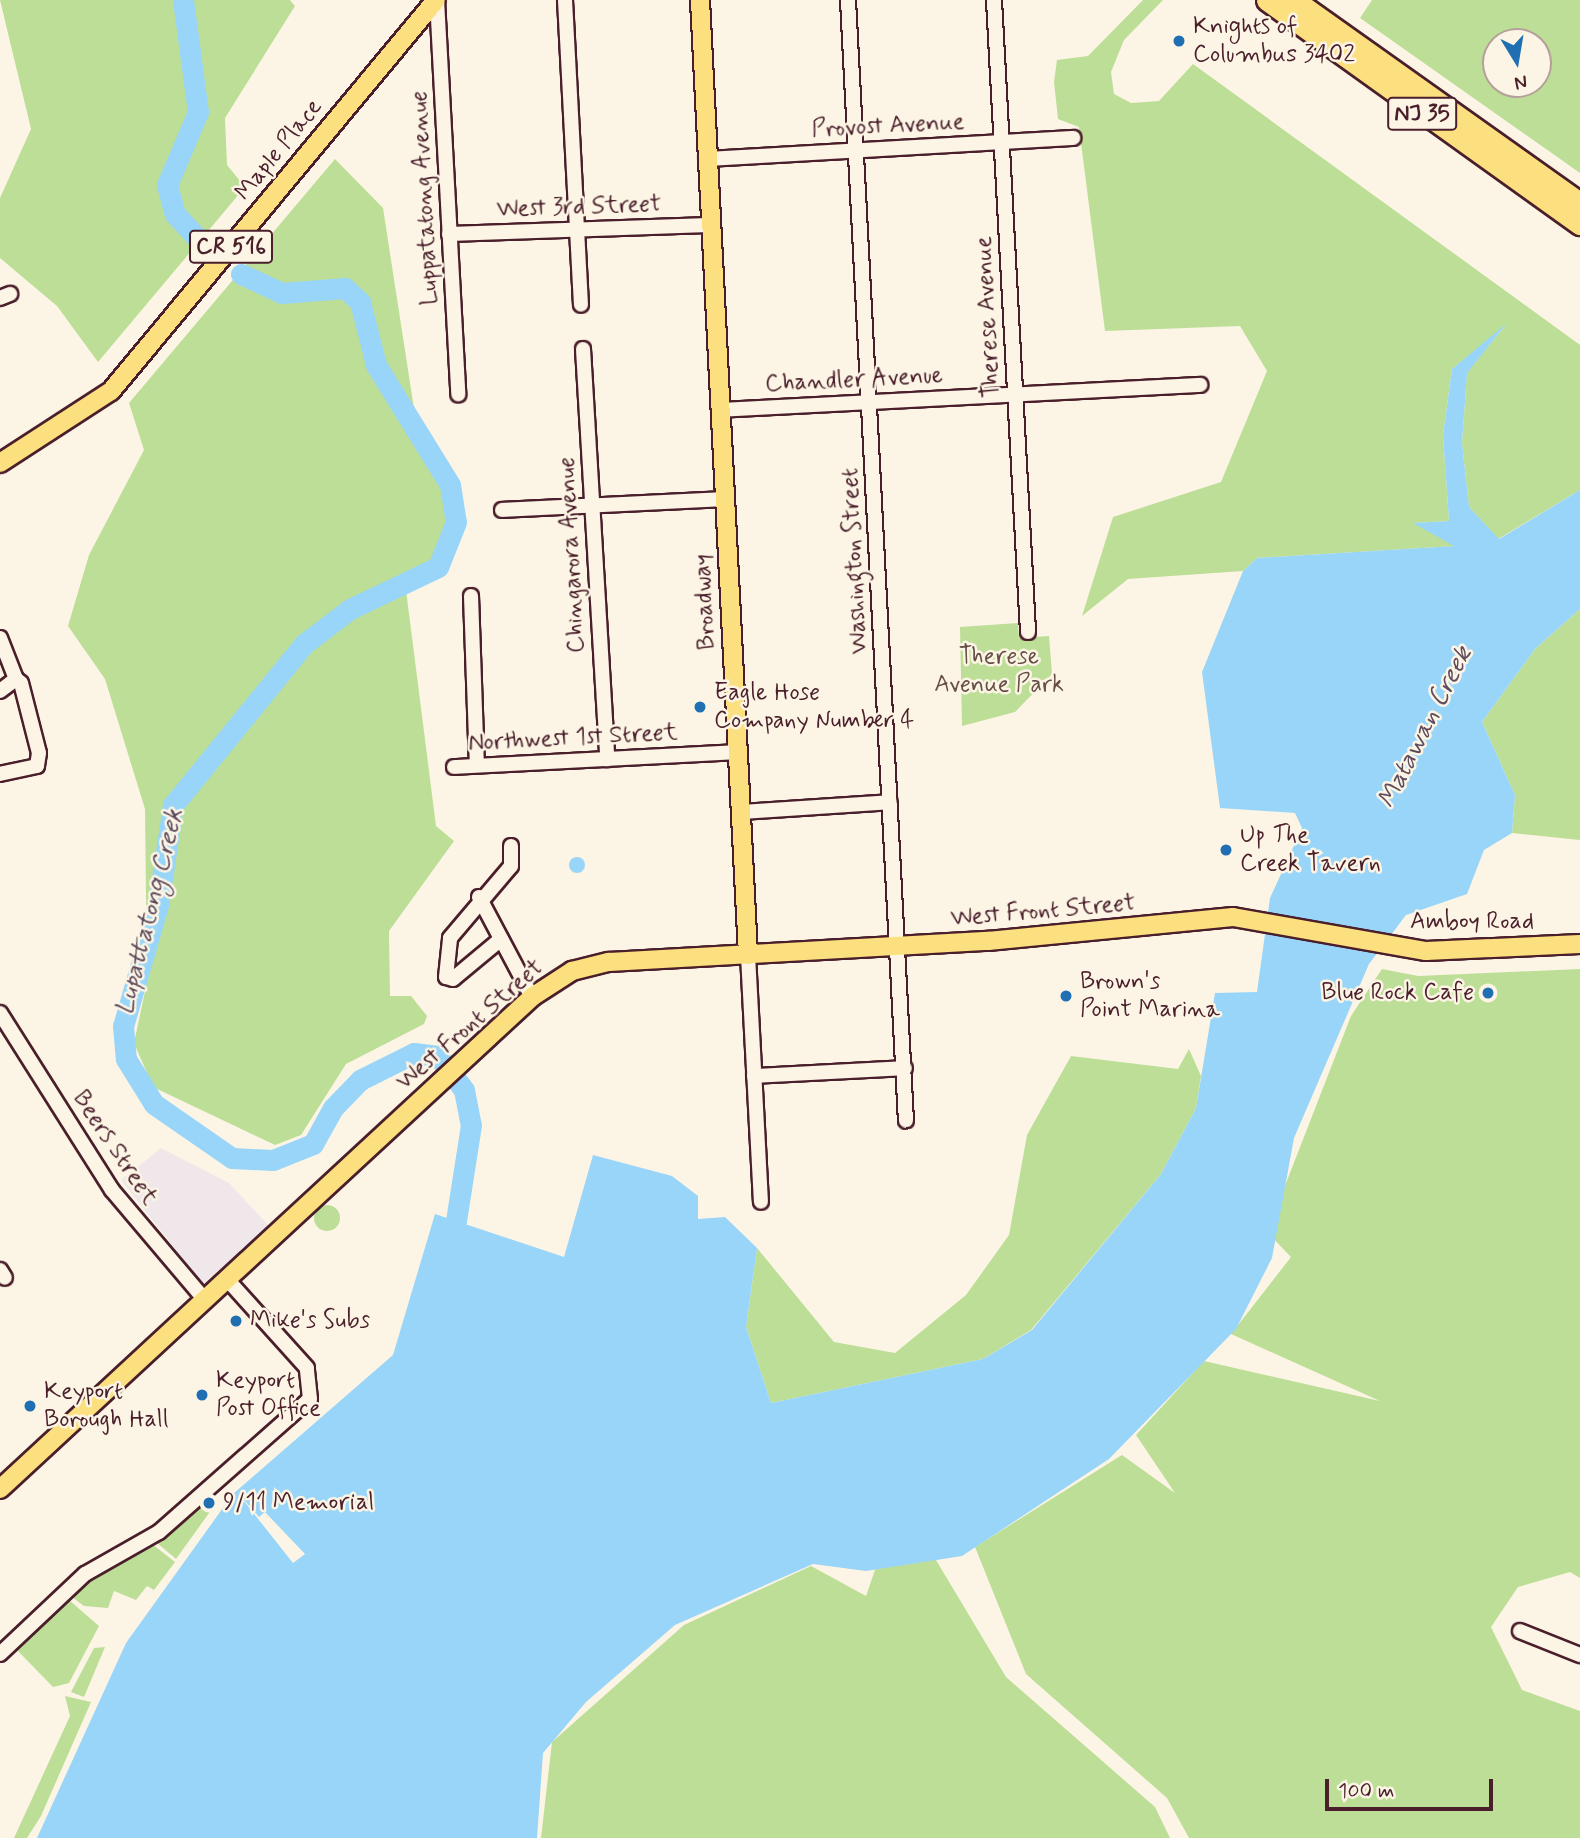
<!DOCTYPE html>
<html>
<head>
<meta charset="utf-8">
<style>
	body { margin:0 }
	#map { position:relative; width:1580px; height:1838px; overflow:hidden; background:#fcf5e5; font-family:Mynerve,sans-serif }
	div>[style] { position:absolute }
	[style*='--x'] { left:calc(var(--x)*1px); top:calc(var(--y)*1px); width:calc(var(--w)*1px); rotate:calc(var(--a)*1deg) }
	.built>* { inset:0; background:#f0e7eb }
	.green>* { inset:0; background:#bdde97 }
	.round { border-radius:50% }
	.water>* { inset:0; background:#98d5f9 }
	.pier>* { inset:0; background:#fcf5e5 }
	.river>* { height:21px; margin:-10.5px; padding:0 10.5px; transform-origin:10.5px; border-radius:10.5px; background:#98d5f9 }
	.roads { filter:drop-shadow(2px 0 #4a1f2b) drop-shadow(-2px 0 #4a1f2b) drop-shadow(0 2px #4a1f2b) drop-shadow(0 -2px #4a1f2b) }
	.minor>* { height:14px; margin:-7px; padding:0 7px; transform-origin:7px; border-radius:7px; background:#fcf5e5 }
	.major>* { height:18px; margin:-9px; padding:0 9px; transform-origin:9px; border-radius:9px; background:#fce080 }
	.highway>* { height:21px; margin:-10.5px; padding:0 10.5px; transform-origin:10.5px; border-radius:10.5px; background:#fce080 }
	.dots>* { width:19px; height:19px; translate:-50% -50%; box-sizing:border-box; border:4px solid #fcf5e5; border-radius:50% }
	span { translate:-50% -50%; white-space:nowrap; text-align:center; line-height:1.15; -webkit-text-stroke:5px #fcf5e5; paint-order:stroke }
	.shield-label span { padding:2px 5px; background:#fcf5e5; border:2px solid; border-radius:5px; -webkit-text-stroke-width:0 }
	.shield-label { font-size:23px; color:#4a1f2b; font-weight:700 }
	.poi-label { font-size:24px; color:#4a1f2b }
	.left { translate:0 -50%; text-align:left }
	.right { translate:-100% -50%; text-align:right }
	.street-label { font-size:24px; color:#4a1f2b }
	.park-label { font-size:24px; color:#674f46 }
	.water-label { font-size:26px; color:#5e4c5e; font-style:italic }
	.north { position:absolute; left:1482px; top:28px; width:70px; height:70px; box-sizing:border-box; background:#fcf5e5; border:2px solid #b59f9b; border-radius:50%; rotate:169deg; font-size:19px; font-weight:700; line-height:28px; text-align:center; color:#4a1f2b }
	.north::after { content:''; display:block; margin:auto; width:24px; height:32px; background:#1f6fb2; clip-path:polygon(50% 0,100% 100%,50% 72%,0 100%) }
	.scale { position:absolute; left:1325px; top:1779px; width:168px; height:32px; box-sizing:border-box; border:4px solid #4a1f2b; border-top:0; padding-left:9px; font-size:21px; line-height:24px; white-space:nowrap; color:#4a1f2b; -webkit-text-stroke:5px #fcf5e5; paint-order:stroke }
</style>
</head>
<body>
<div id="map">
	<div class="built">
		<i style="clip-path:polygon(161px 1148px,229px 1183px,269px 1226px,203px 1284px,121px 1180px)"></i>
	</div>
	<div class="green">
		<i style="clip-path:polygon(0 0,290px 0,295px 6px,225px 118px,227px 165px,245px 187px,98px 362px,57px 306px,0 258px,0 198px,31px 129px)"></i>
		<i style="clip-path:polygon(1143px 0,1163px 0,1124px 40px,1111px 72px,1114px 94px,1131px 103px,1159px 101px,1193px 64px,1580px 345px,1580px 490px,1498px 539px,1469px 507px,1462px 443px,1467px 372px,1504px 327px,1452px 369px,1443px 435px,1449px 521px,1415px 523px,1455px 546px,1257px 558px,1243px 571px,1128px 579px,1082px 616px,1113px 517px,1221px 482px,1267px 371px,1240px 326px,1105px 331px,1079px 127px,1058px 119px,1054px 82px,1057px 60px,1088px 56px)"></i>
		<i style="clip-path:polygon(evenodd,1372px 0,1580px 0,1580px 173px,1360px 18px,1372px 0,1496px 42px,1538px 42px,1538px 84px,1496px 84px,1496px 42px)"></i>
		<i style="clip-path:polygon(335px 159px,383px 208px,417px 428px,455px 475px,462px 525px,446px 566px,406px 590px,436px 826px,454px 841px,389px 931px,390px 996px,411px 996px,427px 1016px,424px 1024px,346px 1064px,301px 1135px,275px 1145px,153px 1087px,134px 1043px,147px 982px,145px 809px,105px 679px,68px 626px,89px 555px,144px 450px,129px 403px)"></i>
		<i style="clip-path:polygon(1580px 609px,1580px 840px,1512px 833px,1515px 795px,1482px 722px,1535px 649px)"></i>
		<i style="clip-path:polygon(1018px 623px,1019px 638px,1049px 636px,1052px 674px,1015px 712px,962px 726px,960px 627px)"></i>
		<i style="clip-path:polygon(1382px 969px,1418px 976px,1580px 969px,1580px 1578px,1570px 1572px,1518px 1587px,1491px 1627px,1522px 1690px,1580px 1711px,1580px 1838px,1189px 1838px,1167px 1798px,1026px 1674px,975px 1547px,1122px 1455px,1175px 1493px,1136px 1435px,1204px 1361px,1380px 1401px,1231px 1334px,1291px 1257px,1267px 1232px,1351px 1016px)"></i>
		<i style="clip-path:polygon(1189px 1049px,1201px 1076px,1196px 1108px,1161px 1174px,1031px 1330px,983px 1359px,771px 1403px,746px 1327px,757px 1248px,834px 1342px,895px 1353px,966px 1295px,1009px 1235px,1027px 1135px,1071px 1056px,1178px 1069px)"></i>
		<i class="round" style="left:314px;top:1205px;width:26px;height:26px"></i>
		<i style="clip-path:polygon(213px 1494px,217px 1502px,176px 1559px,156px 1542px)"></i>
		<i style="clip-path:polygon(152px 1544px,175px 1562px,154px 1590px,147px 1586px,136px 1600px,114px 1591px,108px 1608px,84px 1606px,72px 1597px,90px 1578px)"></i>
		<i style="clip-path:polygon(930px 1550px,1006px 1677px,1155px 1807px,1170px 1838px,541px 1838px,552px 1742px,684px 1625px,811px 1566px,866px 1596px,877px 1564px)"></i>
		<i style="clip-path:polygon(69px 1600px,99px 1626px,69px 1683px,53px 1687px,17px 1650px)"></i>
		<i style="clip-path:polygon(105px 1647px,84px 1697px,71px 1692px,94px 1648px)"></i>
		<i style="clip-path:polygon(65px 1696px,91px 1702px,41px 1816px,27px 1838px,14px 1838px,70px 1716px)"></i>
	</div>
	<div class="water">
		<i style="clip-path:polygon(1507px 323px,1467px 373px,1462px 443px,1469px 507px,1499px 539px,1580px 490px,1580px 609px,1535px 649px,1482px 722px,1515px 795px,1512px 833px,1484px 850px,1467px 894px,1406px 915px,1369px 964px,1294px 1138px,1272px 1258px,1236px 1329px,1109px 1459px,962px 1556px,866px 1571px,813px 1564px,675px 1625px,586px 1702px,543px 1753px,537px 1838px,37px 1838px,126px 1643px,233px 1494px,393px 1355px,435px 1214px,564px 1257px,593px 1155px,672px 1176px,698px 1196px,698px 1219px,725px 1217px,757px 1248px,746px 1327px,771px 1403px,983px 1359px,1032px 1330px,1161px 1174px,1196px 1108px,1215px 993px,1257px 992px,1270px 898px,1302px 828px,1295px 813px,1220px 808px,1202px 672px,1243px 571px,1257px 558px,1454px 546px,1413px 523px,1449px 521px,1443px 435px,1452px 369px)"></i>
		<i class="round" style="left:569px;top:857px;width:16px;height:16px"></i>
	</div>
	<div class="pier">
		<i style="clip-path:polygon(236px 1491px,259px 1517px,265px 1512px,305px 1554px,293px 1563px)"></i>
	</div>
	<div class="river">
		<i style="--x:183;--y:0;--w:113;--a:82.4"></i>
		<i style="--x:198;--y:112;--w:79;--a:113"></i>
		<i style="--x:167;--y:185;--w:30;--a:75"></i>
		<i style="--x:175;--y:214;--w:41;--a:47"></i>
		<i style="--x:241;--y:274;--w:45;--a:24.9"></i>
		<i style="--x:282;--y:293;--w:63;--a:-4.5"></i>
		<i style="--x:345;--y:288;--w:21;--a:43"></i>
		<i style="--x:360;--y:302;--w:65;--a:75.7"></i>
		<i style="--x:376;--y:365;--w:141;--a:58.3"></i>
		<i style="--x:450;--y:485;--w:37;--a:81"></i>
		<i style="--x:456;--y:522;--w:48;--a:111.8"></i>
		<i style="--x:438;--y:567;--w:98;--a:154.5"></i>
		<i style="--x:350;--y:609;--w:58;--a:142.7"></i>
		<i style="--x:304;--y:644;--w:208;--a:129.1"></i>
		<i style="--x:173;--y:805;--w:101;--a:98.5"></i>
		<i style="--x:158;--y:905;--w:126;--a:106.1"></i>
		<i style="--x:123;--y:1026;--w:33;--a:85"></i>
		<i style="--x:126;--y:1059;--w:53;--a:58.1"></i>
		<i style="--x:154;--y:1104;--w:95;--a:34.7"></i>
		<i style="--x:232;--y:1158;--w:41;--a:2.8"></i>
		<i style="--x:273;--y:1160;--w:43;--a:-21.8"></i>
		<i style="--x:313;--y:1144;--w:41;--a:-60.9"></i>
		<i style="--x:333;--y:1108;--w:39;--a:-46"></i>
		<i style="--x:360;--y:1080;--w:60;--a:-26.6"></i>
		<i style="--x:414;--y:1053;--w:24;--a:7"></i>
		<i style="--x:438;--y:1056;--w:43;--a:52.6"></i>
		<i style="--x:464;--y:1090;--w:36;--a:79"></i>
		<i style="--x:471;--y:1125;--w:97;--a:98.9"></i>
	</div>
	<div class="roads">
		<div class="minor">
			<i style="--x:437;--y:0;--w:395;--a:86.9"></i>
			<i style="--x:565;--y:0;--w:305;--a:87"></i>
			<i style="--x:848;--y:0;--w:1122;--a:87.04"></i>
			<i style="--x:994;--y:0;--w:633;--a:86.92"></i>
			<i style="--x:706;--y:159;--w:368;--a:-3.3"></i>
			<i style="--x:449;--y:234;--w:260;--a:-2"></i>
			<i style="--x:0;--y:298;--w:11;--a:-22"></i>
			<i style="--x:583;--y:349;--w:411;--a:86.6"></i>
			<i style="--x:719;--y:410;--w:482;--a:-3"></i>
			<i style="--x:502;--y:510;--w:222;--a:-2.8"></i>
			<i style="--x:471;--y:596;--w:169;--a:88"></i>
			<i style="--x:0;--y:638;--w:44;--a:68.7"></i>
			<i style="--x:0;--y:691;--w:20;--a:-37"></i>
			<i style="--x:16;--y:679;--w:6;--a:39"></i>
			<i style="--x:21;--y:683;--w:72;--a:75.6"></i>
			<i style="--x:39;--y:753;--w:13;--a:99"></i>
			<i style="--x:37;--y:766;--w:38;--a:168"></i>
			<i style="--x:454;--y:767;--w:283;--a:-3"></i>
			<i style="--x:741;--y:812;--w:149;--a:-3.8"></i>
			<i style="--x:479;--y:897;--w:113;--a:62.1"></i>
			<i style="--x:501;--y:939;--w:62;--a:140.2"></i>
			<i style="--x:453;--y:979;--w:7;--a:-164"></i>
			<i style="--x:446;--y:977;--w:39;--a:-84"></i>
			<i style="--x:450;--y:938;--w:94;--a:-49.7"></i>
			<i style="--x:511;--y:866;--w:20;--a:-90"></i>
			<i style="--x:748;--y:955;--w:247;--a:87"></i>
			<i style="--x:0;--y:1013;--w:209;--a:57.7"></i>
			<i style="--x:112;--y:1190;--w:143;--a:49.8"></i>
			<i style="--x:754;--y:1076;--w:151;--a:-3"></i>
			<i style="--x:0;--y:1270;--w:9;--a:58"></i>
			<i style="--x:1520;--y:1631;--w:65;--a:21.8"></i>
			<i style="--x:0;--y:1654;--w:117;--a:-43.3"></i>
			<i style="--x:85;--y:1574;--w:85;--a:-29.6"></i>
			<i style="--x:159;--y:1532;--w:201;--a:-41.4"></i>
			<i style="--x:310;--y:1399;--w:31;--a:-96"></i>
			<i style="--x:307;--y:1368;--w:120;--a:-132"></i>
		</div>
		<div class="major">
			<i style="--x:700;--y:0;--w:956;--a:87.12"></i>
			<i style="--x:0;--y:463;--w:132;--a:-33"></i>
			<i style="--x:111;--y:391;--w:508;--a:-50.27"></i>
			<i style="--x:0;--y:1489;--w:725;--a:-42.76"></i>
			<i style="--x:532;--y:997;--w:48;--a:-33"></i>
			<i style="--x:572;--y:971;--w:38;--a:-14"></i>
			<i style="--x:609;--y:962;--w:380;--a:-3.2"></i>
			<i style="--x:988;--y:941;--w:246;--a:-5.6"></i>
			<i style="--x:1233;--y:917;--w:196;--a:10"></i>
			<i style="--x:1426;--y:951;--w:154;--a:-2.6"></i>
		</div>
		<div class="highway">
			<i style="--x:1267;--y:0;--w:385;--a:35.6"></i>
			<i style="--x:1294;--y:0;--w:351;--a:35.4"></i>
		</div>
	</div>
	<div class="dots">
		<i style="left:1179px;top:41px;background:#1f6fb2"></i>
		<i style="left:700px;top:707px;background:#1f6fb2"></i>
		<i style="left:1226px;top:850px;background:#1f6fb2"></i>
		<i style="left:1488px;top:993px;background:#1f6fb2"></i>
		<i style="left:1066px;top:996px;background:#1f6fb2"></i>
		<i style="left:236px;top:1321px;background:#1f6fb2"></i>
		<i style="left:202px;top:1395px;background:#1f6fb2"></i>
		<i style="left:30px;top:1406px;background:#1f6fb2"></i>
		<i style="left:209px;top:1503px;background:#1f6fb2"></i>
	</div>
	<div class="shield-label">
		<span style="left:1422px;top:114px">NJ 35</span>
		<span style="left:231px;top:247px">CR 516</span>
	</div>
	<div class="poi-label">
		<span class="left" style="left:1193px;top:41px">Knights of<br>Columbus 3402</span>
		<span class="left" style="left:714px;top:707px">Eagle Hose<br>Company Number 4</span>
		<span class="left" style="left:1240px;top:850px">Up The<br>Creek Tavern</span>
		<span class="left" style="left:1080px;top:996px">Brown's<br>Point Marina</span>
		<span class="right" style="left:1474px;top:993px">Blue Rock Cafe</span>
		<span class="left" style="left:250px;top:1321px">Mike's Subs</span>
		<span class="left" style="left:216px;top:1395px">Keyport<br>Post Office</span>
		<span class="left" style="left:44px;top:1406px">Keyport<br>Borough Hall</span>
		<span class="left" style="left:223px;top:1503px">9/11 Memorial</span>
	</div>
	<div class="street-label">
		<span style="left:888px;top:126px;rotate:-3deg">Provost Avenue</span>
		<span style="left:279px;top:150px;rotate:-51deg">Maple Place</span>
		<span style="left:425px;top:198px;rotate:-93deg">Luppatatong Avenue</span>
		<span style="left:579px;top:207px;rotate:-2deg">West 3rd Street</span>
		<span style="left:988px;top:317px;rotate:-93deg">Therese Avenue</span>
		<span style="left:854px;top:380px;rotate:-3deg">Chandler Avenue</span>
		<span style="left:572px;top:555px;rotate:-93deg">Chingarora Avenue</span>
		<span style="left:855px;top:561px;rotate:-93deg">Washington Street</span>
		<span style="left:705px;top:602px;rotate:-93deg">Broadway</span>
		<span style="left:573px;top:738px;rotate:-3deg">Northwest 1st Street</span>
		<span style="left:1043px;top:911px;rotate:-5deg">West Front Street</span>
		<span style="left:1472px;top:922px">Amboy Road</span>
		<span style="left:470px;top:1025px;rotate:-41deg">West Front Street</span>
		<span style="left:115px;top:1148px;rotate:56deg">Beers Street</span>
	</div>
	<div class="park-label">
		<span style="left:999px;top:671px">Therese<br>Avenue Park</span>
	</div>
	<div class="water-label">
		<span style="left:1426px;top:728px;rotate:-63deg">Matawan Creek</span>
		<span style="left:151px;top:912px;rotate:-76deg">Lupattatong Creek</span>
	</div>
	<div class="north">N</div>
	<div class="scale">100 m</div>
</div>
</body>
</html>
